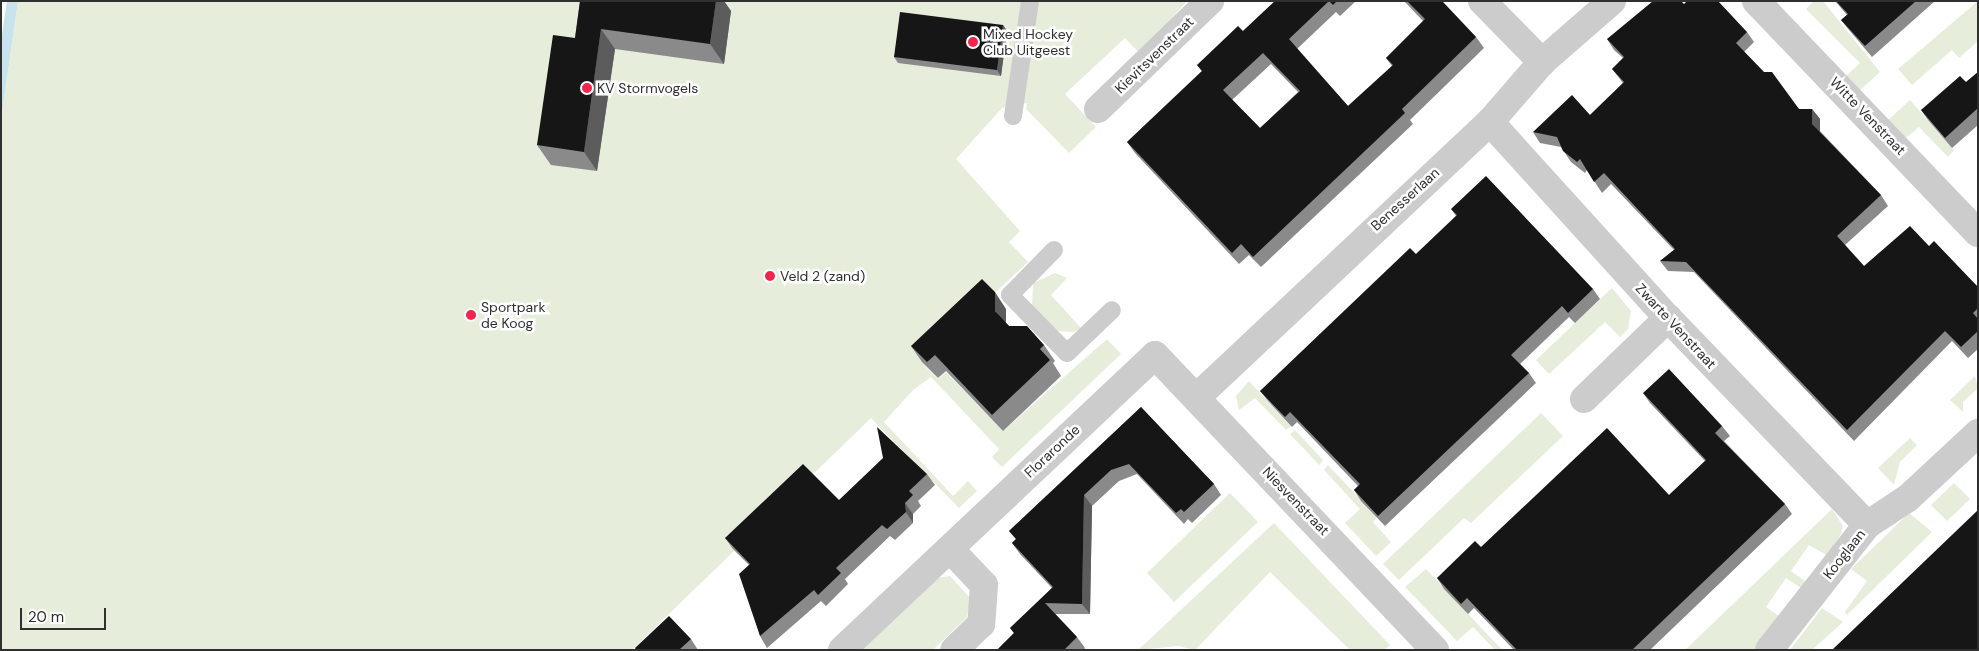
<!DOCTYPE html>
<html>
<head>
<meta charset="utf-8">
<style>
	body { margin:0 }
	#map { position:relative; width:1979px; height:651px; overflow:hidden; background:#fff; font-family:"DM Sans",sans-serif }
	div>[style] { position:absolute }
	[style*='--x'] { left:calc(var(--x)*1px); top:calc(var(--y)*1px); width:calc(var(--w)*1px); rotate:calc(var(--a)*1deg) }
	.green>* { inset:0; background:#e7eddb }
	.water>* { inset:0; background:#c6e3ee }
	.service>* { height:18px; margin:-9px; padding:0 9px; transform-origin:9px; border-radius:9px; background:#ccc }
	.minor>* { height:28px; margin:-14px; padding:0 14px; transform-origin:14px; border-radius:14px; background:#ccc }
	.wall>* { inset:0; background:#8a8a8a }
	.shaded-wall>* { inset:0; background:#5c5c5c }
	.building>* { inset:0; background:#161616 }
	.dots>* { width:14px; height:14px; translate:-50% -50%; box-sizing:border-box; border:2px solid #fff; border-radius:50% }
	span { translate:-50% -50%; white-space:nowrap; text-align:center; line-height:1.15; -webkit-text-stroke:5px #fff; paint-order:stroke }
	.poi-label { font-size:14px; color:#2f2f2f }
	.left { translate:0 -50%; text-align:left }
	.street-label { font-size:14px; color:#2f2f2f }
	.frame { position:absolute; inset:0; border:2px solid #2f2f2f; pointer-events:none }
	.scale { position:absolute; left:20px; top:608px; width:86px; height:22px; box-sizing:border-box; border:2px solid #2f2f2f; border-top:0; padding-left:6px; font-size:15px; line-height:18px; white-space:nowrap; color:#2f2f2f; -webkit-text-stroke:4px #fff; paint-order:stroke }
</style>
</head>
<body>
<div id="map">
	<div class="green">
		<i style="clip-path:polygon(18px 1px,1187px 1px,1140px 54px,1125px 38px,1065px 94px,1096px 127px,1069px 153px,1026px 109px,1027px 103px,1002px 108px,956px 159px,1020px 231px,1009px 242px,1028px 262px,922px 361px,925px 366px,938px 379px,946px 372px,1003px 431px,1107px 339px,1121px 354px,1002px 467px,992px 457px,999px 449px,931px 377px,913px 390px,884px 422px,953px 496px,968px 481px,977px 491px,959px 508px,871px 418px,632px 650px,1px 650px,1px 120px)"></i>
		<i style="clip-path:polygon(1814px 1px,1823px 1px,1880px 72px,1859px 91px,1846px 76px,1860px 63px,1806px 9px)"></i>
		<i style="clip-path:polygon(1978px 1px,1978px 41px,1959px 58px,1952px 50px,1912px 85px,1898px 69px)"></i>
		<i style="clip-path:polygon(1910px 100px,1954px 150px,1948px 157px,1919px 127px,1906px 138px,1887px 121px)"></i>
		<i style="clip-path:polygon(1055px 273px,1067px 278px,1051px 295px,1081px 328px,1074px 332px,1056px 331px,1032px 307px,1033px 283px)"></i>
		<i style="clip-path:polygon(1612px 288px,1631px 311px,1628px 329px,1620px 337px,1605px 322px,1549px 374px,1536px 360px)"></i>
		<i style="clip-path:polygon(1975px 376px,1978px 388px,1963px 402px,1963px 412px,1950px 400px)"></i>
		<i style="clip-path:polygon(1249px 381px,1291px 426px,1286px 430px,1255px 398px,1239px 410px,1236px 396px)"></i>
		<i style="clip-path:polygon(1541px 413px,1563px 436px,1471px 523px,1464px 518px,1399px 580px,1383px 564px)"></i>
		<i style="clip-path:polygon(1295px 430px,1323px 460px,1319px 465px,1290px 434px)"></i>
		<i style="clip-path:polygon(1910px 438px,1917px 445px,1900px 462px,1894px 485px,1878px 468px)"></i>
		<i style="clip-path:polygon(1328px 465px,1377px 517px,1373px 522px,1391px 542px,1376px 556px,1345px 523px,1360px 509px,1324px 470px)"></i>
		<i style="clip-path:polygon(1954px 483px,1970px 499px,1947px 521px,1931px 505px)"></i>
		<i style="clip-path:polygon(1230px 493px,1258px 522px,1174px 602px,1147px 573px)"></i>
		<i style="clip-path:polygon(1832px 509px,1843px 526px,1841px 534px,1828px 556px,1809px 545px,1791px 571px,1809px 584px,1804px 590px,1786px 578px,1766px 607px,1783px 619px,1757px 650px,1685px 650px)"></i>
		<i style="clip-path:polygon(1909px 513px,1932px 532px,1847px 615px,1845px 612px,1867px 581px,1851px 569px)"></i>
		<i style="clip-path:polygon(1274px 523px,1390px 645px,1384px 650px,1350px 650px,1270px 572px,1195px 650px,1178px 646px,1138px 650px)"></i>
		<i style="clip-path:polygon(1426px 569px,1502px 650px,1495px 650px,1473px 627px,1457px 641px,1405px 587px)"></i>
		<i style="clip-path:polygon(950px 576px,971px 599px,967px 617px,933px 650px,855px 650px,931px 579px)"></i>
		<i style="clip-path:polygon(1822px 608px,1843px 622px,1812px 650px,1790px 650px)"></i>
	</div>
	<div class="water">
		<i style="clip-path:polygon(7px 1px,18px 1px,1px 120px,1px 41px)"></i>
	</div>
	<div class="service">
		<i style="--x:1013;--y:116;--w:116;--a:-81.6"></i>
		<i style="--x:1054;--y:250;--w:63;--a:134.4"></i>
		<i style="--x:1010;--y:295;--w:81;--a:45.5"></i>
		<i style="--x:1067;--y:353;--w:62;--a:-43.7"></i>
	</div>
	<div class="minor">
		<i style="--x:1482;--y:1;--w:86;--a:45.5"></i>
		<i style="--x:1756;--y:1;--w:321;--a:46.3"></i>
		<i style="--x:1098;--y:109;--w:156;--a:-44"></i>
		<i style="--x:1490;--y:122;--w:265;--a:47.8"></i>
		<i style="--x:1668;--y:318;--w:287;--a:46.1"></i>
		<i style="--x:1197;--y:397;--w:402;--a:-43.2"></i>
		<i style="--x:1490;--y:122;--w:79;--a:-49.1"></i>
		<i style="--x:1542;--y:62;--w:93;--a:-41.1"></i>
		<i style="--x:1584;--y:399;--w:117;--a:-44"></i>
		<i style="--x:951;--y:550;--w:48;--a:46.7"></i>
		<i style="--x:984;--y:585;--w:39;--a:94"></i>
		<i style="--x:981;--y:624;--w:37;--a:136"></i>
		<i style="--x:842;--y:650;--w:430;--a:-43.3"></i>
		<i style="--x:1155;--y:355;--w:407;--a:46.5"></i>
		<i style="--x:1769;--y:650;--w:159;--a:-51.9"></i>
		<i style="--x:1867;--y:525;--w:49;--a:-33.4"></i>
		<i style="--x:1908;--y:498;--w:96;--a:-42.9"></i>
	</div>
	<div class="wall">
		<i style="clip-path:polygon(580px 1px,724px 1px,731px 11px,724px 64px,615px 49px,597px 171px,551px 165px,537px 145px,575px 38px)"></i>
		<i style="clip-path:polygon(evenodd,1275px 1px,1356px 1px,1340px 16px,1336px 12px,1297px 49px,1348px 106px,1392px 66px,1386px 58px,1423px 21px,1404px 1px,1442px 1px,1476px 37px,1484px 48px,1410px 120px,1413px 124px,1261px 267px,1249px 255px,1239px 264px,1135px 153px,1127px 142px,1202px 71px,1197px 65px,1243px 31px,1275px 1px,1271px 64px,1298px 92px,1260px 128px,1232px 100px,1271px 64px)"></i>
		<i style="clip-path:polygon(1835px 1px,1935px 1px,1872px 57px,1849px 30px,1841px 20px,1847px 15px)"></i>
		<i style="clip-path:polygon(1684px 4px,1747px 32px,1754px 42px,1744px 52px,1799px 109px,1812px 109px,1820px 119px,1820px 131px,1881px 195px,1888px 206px,1845px 245px,1864px 266px,1929px 246px,1978px 287px,1978px 349px,1968px 358px,1952px 341px,1854px 441px,1694px 272px,1668px 271px,1660px 261px,1674px 250px,1611px 184px,1602px 193px,1587px 170px,1585px 173px,1571px 162px,1561px 147px,1540px 143px,1533px 132px,1590px 115px,1623px 83px,1612px 69px,1623px 58px,1614px 50px,1607px 39px)"></i>
		<i style="clip-path:polygon(1003px 25px,1007px 31px,1001px 76px,898px 63px,894px 57px)"></i>
		<i style="clip-path:polygon(1978px 72px,1978px 125px,1952px 148px,1928px 120px,1921px 110px,1966px 82px)"></i>
		<i style="clip-path:polygon(1451px 209px,1593px 289px,1600px 299px,1575px 323px,1569px 317px,1520px 364px,1529px 373px,1536px 383px,1385px 526px,1361px 501px,1354px 490px,1358px 486px,1297px 422px,1292px 427px,1268px 401px,1260px 391px,1416px 254px,1456px 216px)"></i>
		<i style="clip-path:polygon(1006px 309px,1006px 323px,1009px 326px,1044px 345px,1055px 361px,1053px 363px,1061px 376px,1003px 431px,946px 371px,938px 378px,922px 362px,911px 346px)"></i>
		<i style="clip-path:polygon(1643px 393px,1722px 426px,1730px 436px,1724px 441px,1785px 504px,1792px 514px,1650px 650px,1514px 650px,1474px 608px,1468px 614px,1444px 589px,1437px 578px,1481px 547px,1669px 495px,1705px 461px,1650px 403px)"></i>
		<i style="clip-path:polygon(1141px 407px,1214px 484px,1221px 495px,1192px 523px,1188px 519px,1184px 524px,1137px 474px,1119px 481px,1092px 506px,1090px 614px,1055px 614px,1077px 637px,1085px 648px,1084px 650px,997px 650px,1014px 633px,1010px 628px,1052px 588px,1020px 554px,1012px 543px,1016px 539px,1009px 531px)"></i>
		<i style="clip-path:polygon(927px 474px,935px 485px,918px 501px,921px 506px,913px 514px,913px 523px,895px 540px,890px 536px,845px 579px,848px 584px,826px 606px,821px 601px,767px 648px,760px 636px,749px 565px,733px 549px,725px 538px,839px 500px)"></i>
		<i style="clip-path:polygon(691px 639px,698px 650px,636px 650px)"></i>
	</div>
	<div class="shaded-wall">
		<i style="clip-path:polygon(716px 1px,724px 1px,731px 11px,724px 64px,710px 44px)"></i>
		<i style="clip-path:polygon(1003px 25px,1007px 31px,1001px 76px,997px 70px)"></i>
		<i style="clip-path:polygon(601px 29px,615px 49px,597px 171px,584px 152px)"></i>
		<i style="clip-path:polygon(1812px 109px,1820px 119px,1820px 134px,1812px 124px)"></i>
		<i style="clip-path:polygon(995px 292px,1006px 309px,1006px 327px,995px 311px)"></i>
		<i style="clip-path:polygon(1084px 495px,1092px 506px,1090px 614px,1082px 604px)"></i>
		<i style="clip-path:polygon(905px 503px,913px 514px,913px 523px,906px 512px)"></i>
	</div>
	<div class="building">
		<i style="clip-path:polygon(580px 1px,716px 1px,710px 44px,601px 29px,584px 152px,537px 145px,553px 35px,575px 38px)"></i>
		<i style="clip-path:polygon(evenodd,1275px 1px,1337px 1px,1333px 5px,1329px 1px,1289px 39px,1348px 106px,1393px 65px,1386px 58px,1425px 19px,1407px 1px,1442px 1px,1476px 37px,1402px 109px,1405px 113px,1253px 257px,1241px 244px,1232px 253px,1127px 142px,1202px 71px,1197px 65px,1238px 26px,1243px 31px,1275px 1px,1263px 53px,1300px 91px,1260px 128px,1223px 90px,1263px 53px)"></i>
		<i style="clip-path:polygon(1653px 1px,1681px 1px,1684px 4px,1687px 1px,1718px 1px,1747px 32px,1736px 43px,1764px 72px,1772px 72px,1799px 109px,1812px 109px,1812px 124px,1881px 195px,1837px 236px,1864px 266px,1910px 226px,1929px 246px,1934px 241px,1978px 287px,1978px 308px,1973px 313px,1978px 319px,1978px 331px,1961px 347px,1945px 331px,1847px 430px,1686px 262px,1660px 261px,1675px 249px,1604px 173px,1594px 182px,1580px 159px,1577px 162px,1563px 151px,1557px 137px,1533px 132px,1572px 95px,1590px 115px,1624px 82px,1612px 69px,1624px 57px,1607px 39px)"></i>
		<i style="clip-path:polygon(1836px 1px,1916px 1px,1865px 46px,1841px 20px,1848px 14px)"></i>
		<i style="clip-path:polygon(900px 12px,1003px 25px,997px 70px,894px 57px)"></i>
		<i style="clip-path:polygon(1978px 72px,1978px 108px,1945px 138px,1921px 110px,1960px 76px,1966px 82px)"></i>
		<i style="clip-path:polygon(1486px 176px,1593px 289px,1568px 313px,1562px 306px,1511px 355px,1529px 373px,1378px 516px,1354px 490px,1360px 484px,1290px 412px,1285px 417px,1260px 391px,1410px 248px,1416px 254px,1457px 215px,1451px 209px)"></i>
		<i style="clip-path:polygon(982px 279px,995px 292px,995px 311px,1009px 326px,1027px 326px,1044px 345px,1040px 349px,1050px 360px,992px 415px,935px 355px,927px 362px,911px 346px)"></i>
		<i style="clip-path:polygon(1669px 369px,1722px 426px,1715px 433px,1785px 504px,1632px 650px,1517px 650px,1467px 598px,1461px 604px,1437px 578px,1475px 541px,1481px 547px,1607px 428px,1669px 495px,1706px 460px,1643px 393px)"></i>
		<i style="clip-path:polygon(1141px 407px,1214px 484px,1184px 512px,1181px 509px,1176px 513px,1129px 464px,1111px 470px,1084px 495px,1082px 604px,1045px 603px,1077px 637px,1064px 650px,997px 650px,1014px 633px,1010px 628px,1053px 587px,1012px 543px,1016px 539px,1009px 531px)"></i>
		<i style="clip-path:polygon(877px 427px,927px 474px,909px 491px,913px 495px,905px 503px,906px 512px,887px 529px,882px 525px,836px 568px,841px 573px,818px 595px,814px 590px,760px 636px,739px 574px,750px 564px,725px 538px,803px 464px,839px 500px,883px 458px)"></i>
		<i style="clip-path:polygon(1978px 510px,1978px 650px,1832px 650px)"></i>
		<i style="clip-path:polygon(669px 616px,691px 639px,679px 650px,636px 650px,635px 648px)"></i>
	</div>
	<div class="dots">
		<i style="left:973px;top:42px;background:#f2244b"></i>
		<i style="left:587px;top:88px;background:#f2244b"></i>
		<i style="left:770px;top:276px;background:#f2244b"></i>
		<i style="left:471px;top:315px;background:#f2244b"></i>
	</div>
	<div class="poi-label">
		<span class="left" style="left:983px;top:42px">Mixed Hockey<br>Club Uitgeest</span>
		<span class="left" style="left:597px;top:88px">KV Stormvogels</span>
		<span class="left" style="left:780px;top:276px">Veld 2 (zand)</span>
		<span class="left" style="left:481px;top:315px">Sportpark<br>de Koog</span>
	</div>
	<div class="street-label">
		<span style="left:1154px;top:55px;rotate:-44deg">Kievitsvenstraat</span>
		<span style="left:1868px;top:116px;rotate:46deg">Witte Venstraat</span>
		<span style="left:1405px;top:199px;rotate:-42deg">Benesserlaan</span>
		<span style="left:1676px;top:326px;rotate:47deg">Zwarte Venstraat</span>
		<span style="left:1052px;top:451px;rotate:-43deg">Floraronde</span>
		<span style="left:1296px;top:501px;rotate:46deg">Niesvenstraat</span>
		<span style="left:1844px;top:554px;rotate:-52deg">Kooglaan</span>
	</div>
	<div class="frame"></div>
	<div class="scale">20 m</div>
</div>
</body>
</html>
